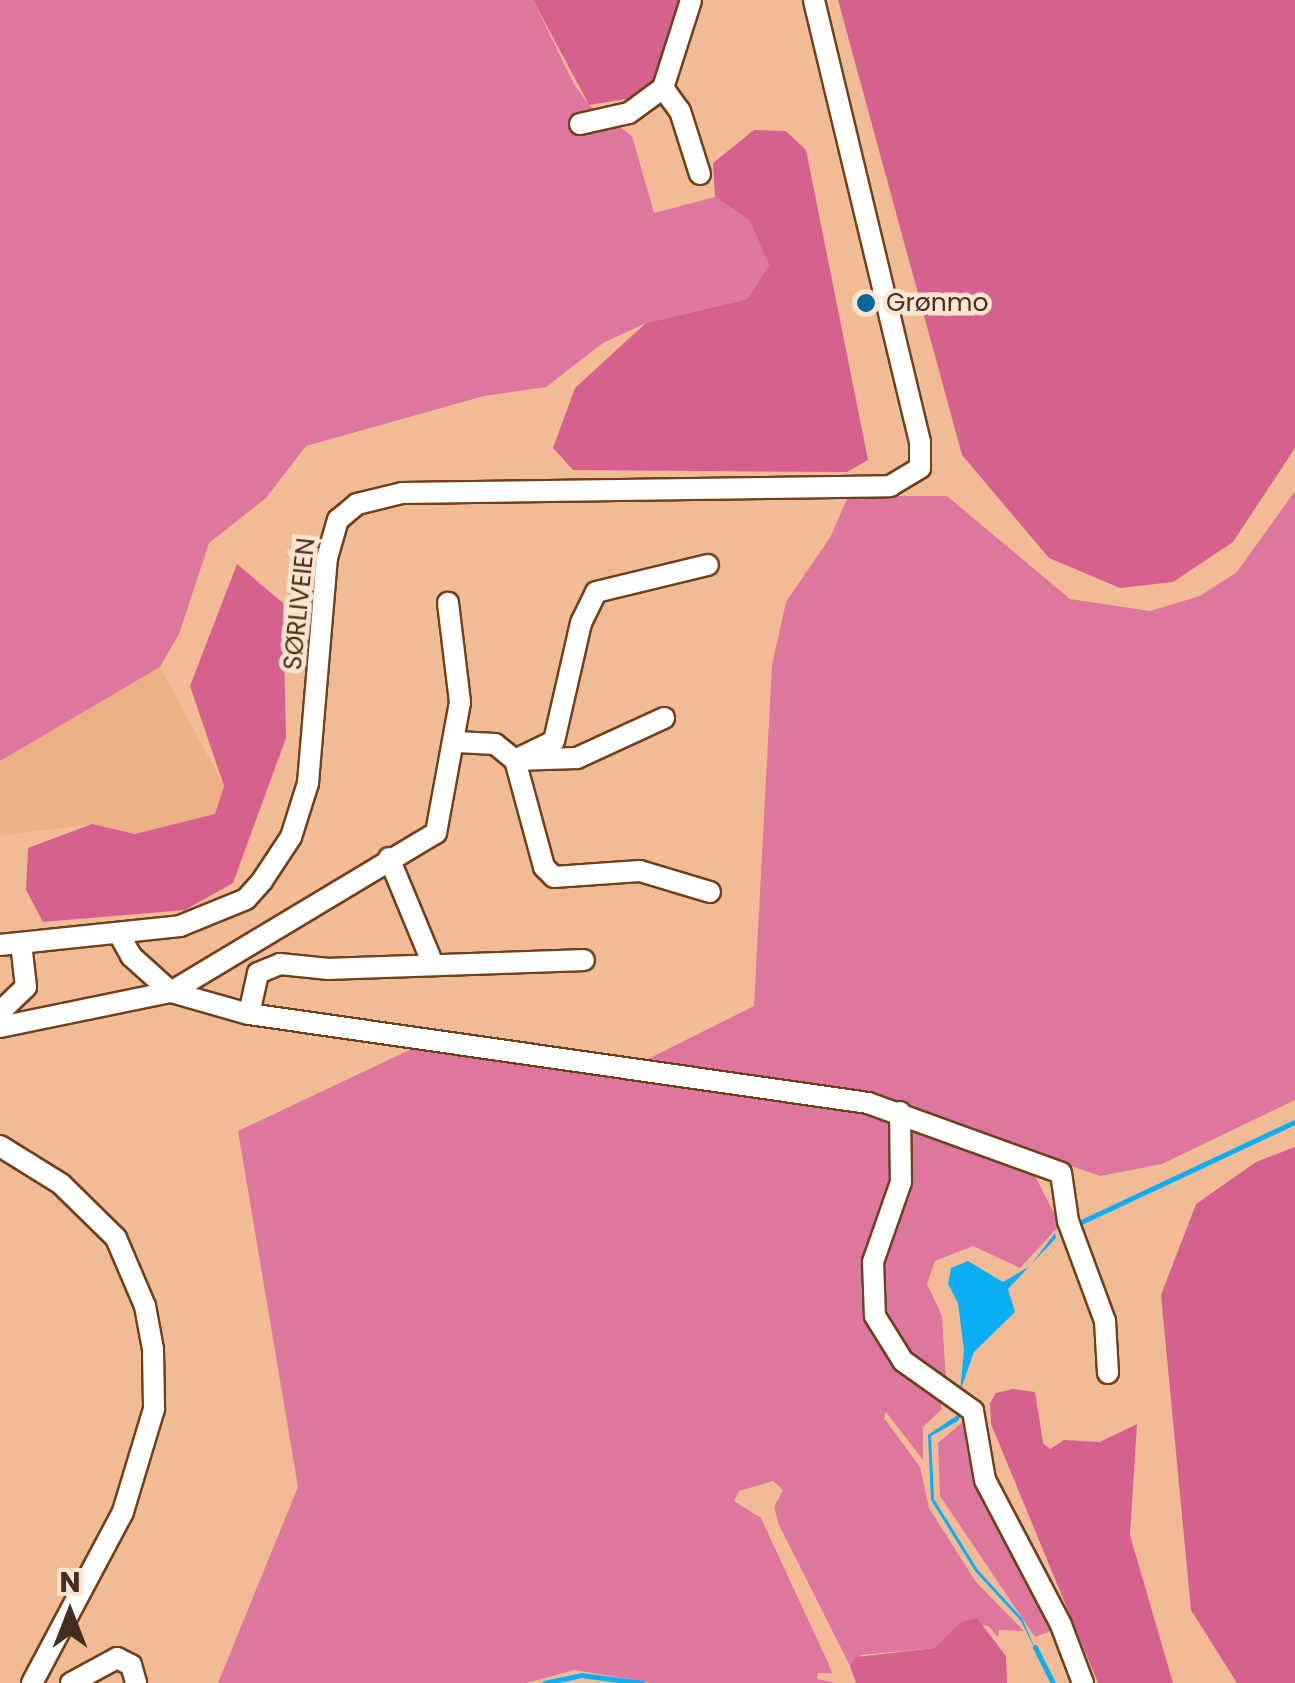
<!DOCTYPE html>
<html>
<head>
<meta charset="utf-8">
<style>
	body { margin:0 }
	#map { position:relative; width:1295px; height:1683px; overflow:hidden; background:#f1bc95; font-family:Poppins,sans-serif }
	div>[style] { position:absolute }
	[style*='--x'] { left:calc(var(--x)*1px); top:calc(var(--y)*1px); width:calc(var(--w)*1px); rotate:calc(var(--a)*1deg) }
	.built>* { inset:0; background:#ecb085 }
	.green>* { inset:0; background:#dd779d }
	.forest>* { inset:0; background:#d6618f }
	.water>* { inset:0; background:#0badf5 }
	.stream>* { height:5px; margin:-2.5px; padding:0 2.5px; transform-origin:2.5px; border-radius:2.5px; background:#0badf5 }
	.roads { filter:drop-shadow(2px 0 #6e411c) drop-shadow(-2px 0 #6e411c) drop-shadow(0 2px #6e411c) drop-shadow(0 -2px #6e411c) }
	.minor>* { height:20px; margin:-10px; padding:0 10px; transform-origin:10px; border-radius:10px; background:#fff }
	.dots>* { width:28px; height:28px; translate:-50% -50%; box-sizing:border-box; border:5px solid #fee3cf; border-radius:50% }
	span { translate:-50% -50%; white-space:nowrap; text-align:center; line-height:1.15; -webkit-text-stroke:9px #fee3cf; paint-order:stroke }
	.poi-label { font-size:25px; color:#432e1f }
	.left { translate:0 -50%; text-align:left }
	.street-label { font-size:25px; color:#432e1f }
	.north { position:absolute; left:20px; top:1563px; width:100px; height:100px; -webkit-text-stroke:8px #fee3cf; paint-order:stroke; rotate:0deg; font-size:28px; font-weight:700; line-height:40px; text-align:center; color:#432e1f }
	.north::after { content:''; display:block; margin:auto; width:35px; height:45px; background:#432e1f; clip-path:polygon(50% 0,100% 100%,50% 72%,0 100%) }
</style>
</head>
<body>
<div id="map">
	<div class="built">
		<i style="clip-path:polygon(160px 667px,224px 786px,215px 814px,135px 834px,92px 824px,0 836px,0 761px)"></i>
	</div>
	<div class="green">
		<i style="clip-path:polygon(0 0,533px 0,574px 84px,589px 105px,632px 136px,654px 213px,715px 197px,749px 220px,769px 265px,747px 299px,646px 323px,603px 343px,546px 387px,484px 396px,306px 446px,266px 498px,209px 543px,179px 634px,160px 667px,0 761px)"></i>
		<i style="clip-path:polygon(1295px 491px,1295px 1100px,1162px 1164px,1100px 1176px,871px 1097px,647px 1067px,648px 1059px,754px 1006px,772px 665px,786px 602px,831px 536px,848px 496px,947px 496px,1070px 599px,1150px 611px,1200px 596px,1237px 572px)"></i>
		<i style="clip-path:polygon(418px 1046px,884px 1116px,893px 1131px,894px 1173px,864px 1272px,864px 1303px,879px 1343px,938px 1394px,942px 1409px,923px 1427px,923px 1460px,886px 1412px,884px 1418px,920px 1467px,929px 1508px,976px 1582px,1024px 1631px,999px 1630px,998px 1637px,988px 1626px,961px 1622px,934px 1648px,861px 1655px,850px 1666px,779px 1525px,774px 1507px,783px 1490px,773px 1481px,739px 1491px,734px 1501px,761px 1518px,830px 1667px,832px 1673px,818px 1673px,817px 1679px,837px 1683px,652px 1683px,575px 1670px,526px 1683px,218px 1683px,298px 1487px,238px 1131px)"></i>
		<i style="clip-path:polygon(912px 1128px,1032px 1170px,1060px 1225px,1020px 1268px,973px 1246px,935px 1261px,927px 1284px,942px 1316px,946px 1381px,900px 1351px,875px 1287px)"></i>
		<i style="clip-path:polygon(965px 1420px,1056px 1629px,1035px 1637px,940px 1496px,938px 1443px)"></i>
	</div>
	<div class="forest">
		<i style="clip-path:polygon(533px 0,680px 0,661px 76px,644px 96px,589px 105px)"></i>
		<i style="clip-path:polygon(838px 0,1295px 0,1295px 448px,1233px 542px,1173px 582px,1120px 588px,1049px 558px,962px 455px)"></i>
		<i style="clip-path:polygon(754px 130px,786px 131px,806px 150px,868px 460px,847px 472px,573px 470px,553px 448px,575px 388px,646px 323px,747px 299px,769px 265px,749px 220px,715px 197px,713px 163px)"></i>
		<i style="clip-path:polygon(237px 564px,283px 603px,286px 738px,233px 883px,185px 910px,43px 922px,26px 890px,28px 848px,92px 824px,135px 834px,215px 814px,224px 786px,190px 686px)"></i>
		<i style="clip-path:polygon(1295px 1147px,1295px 1683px,1237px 1683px,1191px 1610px,1161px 1295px,1196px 1204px,1256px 1162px)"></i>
		<i style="clip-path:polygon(1013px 1389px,1035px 1392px,1043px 1443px,1050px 1449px,1064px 1440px,1100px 1442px,1137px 1424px,1130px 1535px,1173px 1683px,1098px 1683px,991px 1424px,990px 1403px,996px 1393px)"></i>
		<i style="clip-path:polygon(977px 1618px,1006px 1656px,1007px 1683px,856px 1683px,850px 1666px,856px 1657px,934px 1648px,961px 1622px)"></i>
	</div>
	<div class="water">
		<i style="clip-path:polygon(1055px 1233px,1056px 1238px,1008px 1289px,1015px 1312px,974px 1352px,960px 1392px,964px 1350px,958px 1303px,948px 1284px,951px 1268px,968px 1261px,1003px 1282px,1030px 1266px)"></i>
		<i style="clip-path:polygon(962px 1412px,958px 1421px,931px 1436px,934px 1499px,978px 1570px,1022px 1618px,1037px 1653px,1021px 1621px,975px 1571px,931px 1500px,928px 1435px)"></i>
	</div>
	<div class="stream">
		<i style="--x:1079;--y:1223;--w:238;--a:-25.1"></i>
		<i style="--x:1035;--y:1647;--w:40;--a:63.4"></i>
		<i style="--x:544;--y:1683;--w:38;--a:-12"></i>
		<i style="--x:581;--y:1675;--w:62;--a:7.5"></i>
	</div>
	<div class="roads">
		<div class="minor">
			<i style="--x:663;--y:88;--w:29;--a:54"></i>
			<i style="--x:680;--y:111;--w:66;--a:72.4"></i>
			<i style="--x:580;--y:124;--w:50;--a:-12.7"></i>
			<i style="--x:629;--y:113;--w:42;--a:-36.3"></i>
			<i style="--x:663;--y:88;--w:92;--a:-72.3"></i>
			<i style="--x:664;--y:718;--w:96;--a:155.3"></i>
			<i style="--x:577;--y:758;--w:62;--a:178.2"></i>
			<i style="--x:515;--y:760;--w:111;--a:74.8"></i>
			<i style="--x:544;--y:867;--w:14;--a:45"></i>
			<i style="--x:554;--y:877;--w:86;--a:-4"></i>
			<i style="--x:640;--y:871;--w:73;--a:16.7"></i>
			<i style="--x:457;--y:742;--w:38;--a:3"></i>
			<i style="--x:495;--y:744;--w:26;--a:39"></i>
			<i style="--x:515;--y:760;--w:43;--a:-26"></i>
			<i style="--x:554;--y:741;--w:121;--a:-77.1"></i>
			<i style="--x:581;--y:623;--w:34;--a:-64"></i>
			<i style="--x:596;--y:592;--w:115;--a:-13.6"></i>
			<i style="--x:389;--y:858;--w:113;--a:67.5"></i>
			<i style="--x:119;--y:934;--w:25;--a:61"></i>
			<i style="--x:131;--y:956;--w:54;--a:42"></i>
			<i style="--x:171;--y:992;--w:81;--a:15.8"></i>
			<i style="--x:249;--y:1014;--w:625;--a:8.18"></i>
			<i style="--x:868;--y:1103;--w:205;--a:19.9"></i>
			<i style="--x:1061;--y:1173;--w:49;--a:81.7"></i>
			<i style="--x:1068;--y:1221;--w:107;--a:69.7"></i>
			<i style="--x:1105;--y:1321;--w:52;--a:86.7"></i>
			<i style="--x:0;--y:945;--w:181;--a:-6"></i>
			<i style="--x:180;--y:926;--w:71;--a:-22.2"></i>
			<i style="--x:246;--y:899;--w:24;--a:-48"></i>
			<i style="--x:262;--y:881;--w:53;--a:-56.6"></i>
			<i style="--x:291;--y:837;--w:57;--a:-72.5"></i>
			<i style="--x:308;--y:783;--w:226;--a:-85.2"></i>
			<i style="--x:327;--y:558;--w:40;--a:-74"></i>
			<i style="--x:338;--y:520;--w:25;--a:-40"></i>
			<i style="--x:357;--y:504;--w:46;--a:-13.7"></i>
			<i style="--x:402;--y:493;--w:488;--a:-0.8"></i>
			<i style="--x:890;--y:486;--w:35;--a:-31"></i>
			<i style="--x:920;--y:468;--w:26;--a:-90"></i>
			<i style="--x:920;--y:442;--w:455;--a:-103.5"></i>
			<i style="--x:0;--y:1012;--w:36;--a:-44"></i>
			<i style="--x:26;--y:987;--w:44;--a:-96.5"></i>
			<i style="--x:249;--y:1014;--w:42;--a:-77.6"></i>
			<i style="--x:258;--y:973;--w:24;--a:-22"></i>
			<i style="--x:280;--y:964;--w:49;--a:5.8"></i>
			<i style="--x:329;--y:969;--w:255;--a:-2"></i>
			<i style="--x:0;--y:1027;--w:175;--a:-11.6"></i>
			<i style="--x:171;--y:992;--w:309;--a:-31"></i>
			<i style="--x:436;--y:833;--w:133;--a:-79.6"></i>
			<i style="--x:460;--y:702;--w:100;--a:-96.9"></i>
			<i style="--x:900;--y:1112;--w:70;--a:89.2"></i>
			<i style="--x:901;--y:1182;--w:85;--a:109.3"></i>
			<i style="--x:873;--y:1262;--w:54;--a:87.9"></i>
			<i style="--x:875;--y:1316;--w:53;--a:58.1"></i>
			<i style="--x:903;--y:1361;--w:86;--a:35.5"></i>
			<i style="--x:973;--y:1411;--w:70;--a:80.1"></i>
			<i style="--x:985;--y:1480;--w:164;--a:62.3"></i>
			<i style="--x:1061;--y:1625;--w:62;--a:69.2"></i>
			<i style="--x:0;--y:1146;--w:72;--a:31.9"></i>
			<i style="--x:61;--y:1184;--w:77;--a:44.5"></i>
			<i style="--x:116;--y:1238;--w:74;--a:66.9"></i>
			<i style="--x:145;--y:1306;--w:44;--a:79.5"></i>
			<i style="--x:153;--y:1349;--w:60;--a:89"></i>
			<i style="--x:154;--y:1409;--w:108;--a:106.8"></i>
			<i style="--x:123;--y:1512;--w:194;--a:118"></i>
			<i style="--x:71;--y:1683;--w:52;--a:-28.5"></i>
			<i style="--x:117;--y:1658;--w:16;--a:27"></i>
			<i style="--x:131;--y:1665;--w:19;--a:74"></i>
		</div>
	</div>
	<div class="dots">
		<i style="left:866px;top:303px;background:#006896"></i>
	</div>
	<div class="poi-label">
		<span class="left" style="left:886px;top:303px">Grønmo</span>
	</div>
	<div class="street-label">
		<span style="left:300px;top:604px;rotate:-84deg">SØRLIVEIEN</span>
	</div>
	<div class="north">N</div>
</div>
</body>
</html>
